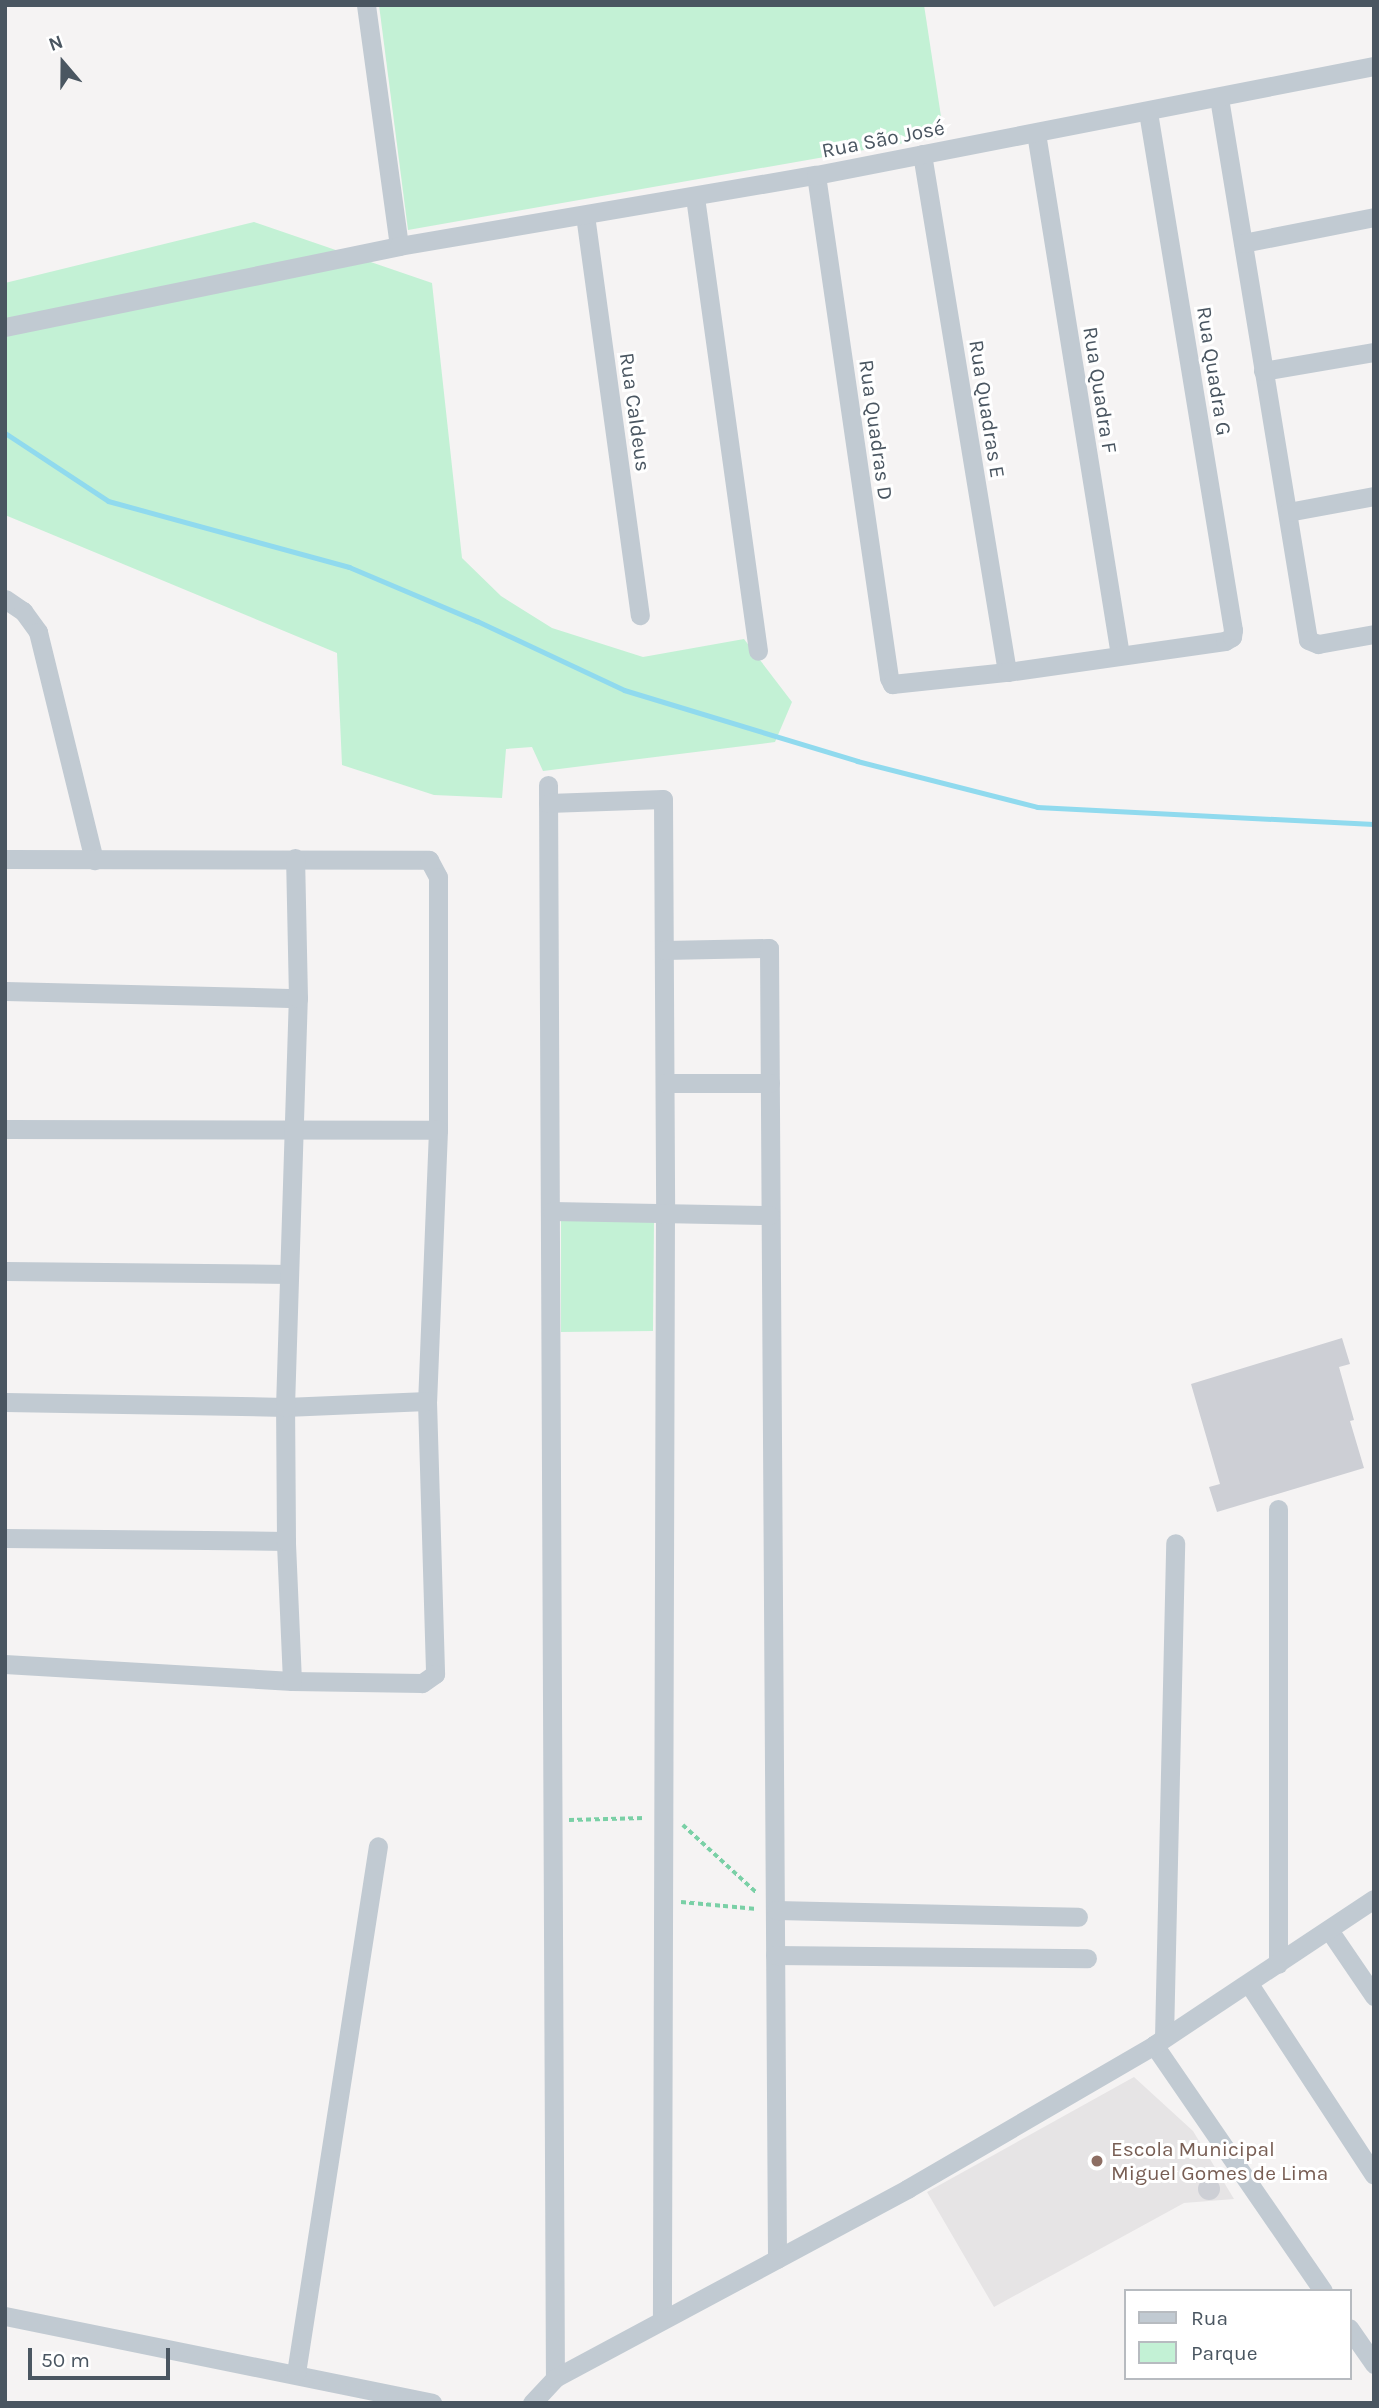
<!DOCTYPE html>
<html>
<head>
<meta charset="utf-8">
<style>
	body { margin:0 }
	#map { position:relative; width:1379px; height:2408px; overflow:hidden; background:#f5f3f3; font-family:Karla,sans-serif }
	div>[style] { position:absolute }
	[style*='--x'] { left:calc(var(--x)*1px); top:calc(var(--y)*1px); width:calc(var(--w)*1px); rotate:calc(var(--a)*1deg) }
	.education>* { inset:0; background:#e6e4e5 }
	.green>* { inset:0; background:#c3f1d5 }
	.stream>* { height:5px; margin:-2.5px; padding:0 2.5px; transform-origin:2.5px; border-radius:2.5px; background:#90daee }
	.building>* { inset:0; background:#cdcfd5 }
	.round { border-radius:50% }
	.path>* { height:3.5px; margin-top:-1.75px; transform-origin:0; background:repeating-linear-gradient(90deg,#7ad0a6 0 5px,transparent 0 8.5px) }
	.minor>* { height:19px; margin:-9.5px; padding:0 9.5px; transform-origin:9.5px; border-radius:9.5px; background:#c1cad2 }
	.dots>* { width:19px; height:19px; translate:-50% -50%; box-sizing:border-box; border:4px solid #fff; border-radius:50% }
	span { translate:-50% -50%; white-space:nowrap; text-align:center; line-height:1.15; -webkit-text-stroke:6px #fff; paint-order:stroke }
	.street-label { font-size:21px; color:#4a5661 }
	.education-label { font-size:21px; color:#785e54 }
	.left { translate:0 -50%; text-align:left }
	.frame { position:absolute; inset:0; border:7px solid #4a5661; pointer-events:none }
	.legend { position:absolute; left:1124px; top:2289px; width:228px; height:91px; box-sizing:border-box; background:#fff; border:2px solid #b7bbc0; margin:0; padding:9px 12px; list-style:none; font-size:21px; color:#4a5661 }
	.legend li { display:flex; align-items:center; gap:14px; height:35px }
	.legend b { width:35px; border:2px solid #b7bbc0 }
	.north { position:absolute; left:28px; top:28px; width:70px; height:70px; -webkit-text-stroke:5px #fff; paint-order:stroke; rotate:340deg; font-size:19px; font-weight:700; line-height:28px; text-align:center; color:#4a5661 }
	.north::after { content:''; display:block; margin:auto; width:24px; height:32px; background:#4a5661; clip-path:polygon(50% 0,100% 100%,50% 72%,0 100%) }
	.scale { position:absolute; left:28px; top:2348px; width:142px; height:32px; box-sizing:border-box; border:4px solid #4a5661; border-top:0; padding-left:9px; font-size:21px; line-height:24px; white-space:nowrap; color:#4a5661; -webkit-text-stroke:5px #fff; paint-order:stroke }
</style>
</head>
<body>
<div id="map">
	<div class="education">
		<i style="clip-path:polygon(1134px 2077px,1193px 2131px,1234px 2199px,1184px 2203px,994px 2307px,927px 2192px)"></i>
	</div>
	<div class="green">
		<i style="clip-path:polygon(379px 5px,924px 5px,944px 136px,408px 230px)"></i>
		<i style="clip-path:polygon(254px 222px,432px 283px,462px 558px,501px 596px,552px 628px,643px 657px,744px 639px,792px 702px,775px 742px,543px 771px,532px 747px,506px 749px,502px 798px,434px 795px,342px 765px,337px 653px,5px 515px,5px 283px)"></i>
		<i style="clip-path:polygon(561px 1221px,654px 1221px,653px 1331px,561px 1332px)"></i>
	</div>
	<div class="stream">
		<i style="--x:5;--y:433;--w:123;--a:33.4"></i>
		<i style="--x:108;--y:501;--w:250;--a:15.3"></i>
		<i style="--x:349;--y:567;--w:139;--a:22.9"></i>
		<i style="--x:477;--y:621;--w:162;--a:25.1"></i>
		<i style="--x:624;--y:690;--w:244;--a:16.9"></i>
		<i style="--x:857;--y:761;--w:186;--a:14.3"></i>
		<i style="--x:1037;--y:807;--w:337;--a:2.9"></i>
	</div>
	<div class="building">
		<i style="clip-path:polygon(1342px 1338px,1350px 1364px,1339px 1367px,1354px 1420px,1350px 1421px,1364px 1468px,1217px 1512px,1209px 1487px,1220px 1484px,1191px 1384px)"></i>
		<i class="round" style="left:1198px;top:2178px;width:22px;height:22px"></i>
	</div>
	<div class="path">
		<i style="--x:569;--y:1820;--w:76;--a:-1.5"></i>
		<i style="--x:683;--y:1825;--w:100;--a:42.6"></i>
		<i style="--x:681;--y:1902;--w:76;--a:5.3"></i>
	</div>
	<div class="minor">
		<i style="--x:366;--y:5;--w:243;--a:82.2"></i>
		<i style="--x:1219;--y:98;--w:549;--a:80.67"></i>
		<i style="--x:1308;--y:640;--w:11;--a:22"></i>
		<i style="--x:1318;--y:644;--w:57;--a:-10.1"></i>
		<i style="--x:1036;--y:133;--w:529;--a:80.86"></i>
		<i style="--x:922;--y:154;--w:525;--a:80.68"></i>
		<i style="--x:816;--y:175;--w:508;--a:81.74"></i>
		<i style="--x:889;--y:678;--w:7;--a:63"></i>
		<i style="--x:892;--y:684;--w:116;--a:-6"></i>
		<i style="--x:1007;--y:672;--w:220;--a:-8.1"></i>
		<i style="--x:1225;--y:641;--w:8;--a:-30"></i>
		<i style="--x:1232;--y:637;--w:7;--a:-82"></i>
		<i style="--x:1233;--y:630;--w:525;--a:-99.32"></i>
		<i style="--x:695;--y:197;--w:458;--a:82.1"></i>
		<i style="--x:585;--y:215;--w:404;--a:82.2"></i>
		<i style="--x:1243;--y:243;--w:134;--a:-11.2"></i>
		<i style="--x:5;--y:327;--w:402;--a:-11.6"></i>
		<i style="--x:399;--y:246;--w:423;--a:-9.7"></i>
		<i style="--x:816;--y:175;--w:569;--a:-11.05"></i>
		<i style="--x:1263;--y:371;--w:113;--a:-9.7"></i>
		<i style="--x:1288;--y:512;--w:87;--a:-10.5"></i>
		<i style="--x:5;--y:599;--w:22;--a:34"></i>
		<i style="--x:23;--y:611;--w:26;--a:54"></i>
		<i style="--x:38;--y:632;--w:235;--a:76.2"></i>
		<i style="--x:548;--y:785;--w:1593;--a:89.75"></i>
		<i style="--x:548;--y:803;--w:115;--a:-2"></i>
		<i style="--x:663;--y:799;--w:414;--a:89.7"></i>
		<i style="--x:665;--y:1213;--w:1105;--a:90.16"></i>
		<i style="--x:5;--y:859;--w:424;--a:0.1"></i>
		<i style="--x:429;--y:860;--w:19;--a:62"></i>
		<i style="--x:438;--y:877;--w:253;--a:90"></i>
		<i style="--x:438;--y:1130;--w:271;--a:92.3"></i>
		<i style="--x:427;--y:1401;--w:273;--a:88.3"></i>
		<i style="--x:435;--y:1674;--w:16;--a:145"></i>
		<i style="--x:422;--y:1683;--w:130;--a:-179.1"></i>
		<i style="--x:292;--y:1681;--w:288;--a:-176.6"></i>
		<i style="--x:664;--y:950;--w:105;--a:-1.1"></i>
		<i style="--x:769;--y:948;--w:1311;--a:89.65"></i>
		<i style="--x:5;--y:991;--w:293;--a:1.4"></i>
		<i style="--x:665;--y:1083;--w:105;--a:0"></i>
		<i style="--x:5;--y:1129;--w:433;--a:0.1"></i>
		<i style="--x:552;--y:1211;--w:218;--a:1.1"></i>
		<i style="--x:5;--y:1271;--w:284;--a:0.6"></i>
		<i style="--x:5;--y:1402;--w:280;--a:1"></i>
		<i style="--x:285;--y:1407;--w:142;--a:-2.4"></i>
		<i style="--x:5;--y:1538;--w:281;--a:0.6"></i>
		<i style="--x:292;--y:1681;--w:140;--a:-92.5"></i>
		<i style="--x:286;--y:1541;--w:134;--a:-90.4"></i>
		<i style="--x:285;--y:1407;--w:409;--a:-88.2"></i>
		<i style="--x:298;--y:998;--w:140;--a:-91.2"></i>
		<i style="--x:776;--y:1910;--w:302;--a:1.3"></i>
		<i style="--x:1329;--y:1930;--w:80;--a:55.7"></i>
		<i style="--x:775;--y:1955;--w:312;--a:0.6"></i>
		<i style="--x:1278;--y:1964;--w:455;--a:-90"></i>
		<i style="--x:1249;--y:1984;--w:228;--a:56.8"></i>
		<i style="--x:1164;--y:2038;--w:495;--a:-88.7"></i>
		<i style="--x:1154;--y:2045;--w:298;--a:55.5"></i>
		<i style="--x:5;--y:2316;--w:436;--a:11.5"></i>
		<i style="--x:1349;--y:2328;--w:44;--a:55.2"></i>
		<i style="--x:296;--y:2373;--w:533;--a:-81.16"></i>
		<i style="--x:532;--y:2403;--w:34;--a:-47"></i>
		<i style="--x:555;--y:2378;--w:400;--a:-28.2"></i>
		<i style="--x:907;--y:2189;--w:286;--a:-30.2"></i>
		<i style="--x:1154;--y:2045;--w:264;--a:-33.6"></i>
	</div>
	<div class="dots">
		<i style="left:1097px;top:2161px;background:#8d6e63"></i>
	</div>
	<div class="street-label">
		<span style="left:883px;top:139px;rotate:-11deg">Rua São José</span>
		<span style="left:1214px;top:371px;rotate:81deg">Rua Quadra G</span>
		<span style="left:1100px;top:390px;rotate:81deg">Rua Quadra F</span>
		<span style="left:987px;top:409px;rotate:81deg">Rua Quadras E</span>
		<span style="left:635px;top:412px;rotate:82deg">Rua Caldeus</span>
		<span style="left:876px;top:430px;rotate:82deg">Rua Quadras D</span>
	</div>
	<div class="education-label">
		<span class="left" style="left:1111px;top:2161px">Escola Municipal<br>Miguel Gomes de Lima</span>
	</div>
	<div class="frame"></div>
	<ul class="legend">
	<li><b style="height:9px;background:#c1cad2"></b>Rua</li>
	<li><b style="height:19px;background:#c3f1d5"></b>Parque</li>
	</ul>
	<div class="north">N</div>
	<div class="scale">50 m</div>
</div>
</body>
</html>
